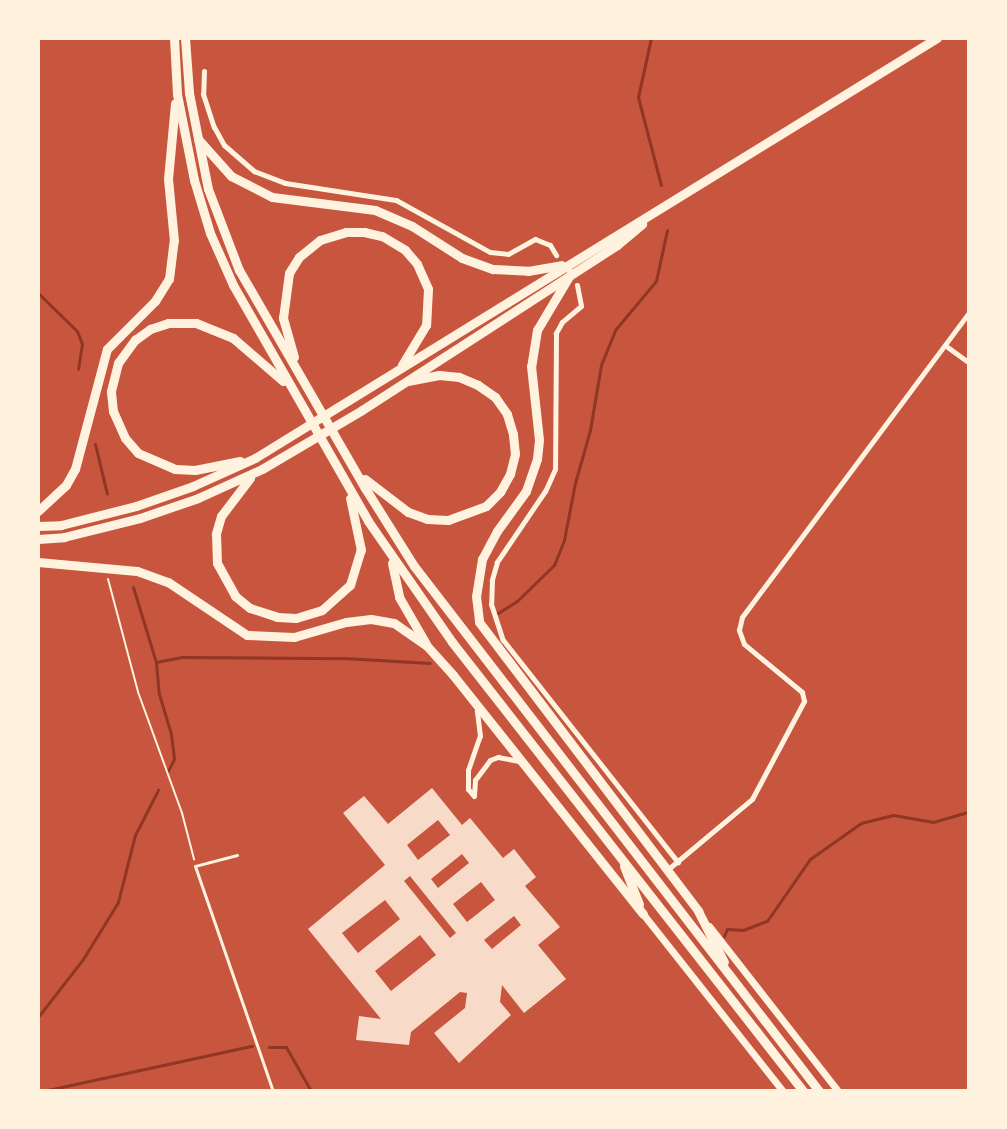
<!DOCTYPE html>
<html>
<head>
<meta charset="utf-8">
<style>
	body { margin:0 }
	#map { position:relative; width:1007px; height:1129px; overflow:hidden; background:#c8553d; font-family:"Nunito Sans",sans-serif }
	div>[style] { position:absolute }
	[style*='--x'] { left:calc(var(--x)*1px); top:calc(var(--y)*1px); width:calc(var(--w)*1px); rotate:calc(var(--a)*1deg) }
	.stream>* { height:3px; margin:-1.5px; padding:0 1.5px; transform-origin:1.5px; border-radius:1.5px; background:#8f3625 }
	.building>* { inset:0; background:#f7dbc8 }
	.path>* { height:2px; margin:-1px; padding:0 1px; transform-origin:1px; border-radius:1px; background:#fff3e0 }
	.service>* { height:3px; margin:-1.5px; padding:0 1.5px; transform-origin:1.5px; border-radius:1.5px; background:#fff3e0 }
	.minor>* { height:5px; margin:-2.5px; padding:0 2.5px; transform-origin:2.5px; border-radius:2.5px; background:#fff3e0 }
	.tertiary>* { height:7px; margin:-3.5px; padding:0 3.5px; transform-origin:3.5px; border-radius:3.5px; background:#fff3e0 }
	.primary>* { height:9px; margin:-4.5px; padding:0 4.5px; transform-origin:4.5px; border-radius:4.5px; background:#fff3e0 }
	.trunk>* { height:9px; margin:-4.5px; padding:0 4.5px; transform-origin:4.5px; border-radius:4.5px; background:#fff3e0 }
	span { translate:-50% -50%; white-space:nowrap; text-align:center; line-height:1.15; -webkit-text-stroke:6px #fff3e0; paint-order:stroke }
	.frame { position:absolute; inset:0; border:40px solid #fff3e0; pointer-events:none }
</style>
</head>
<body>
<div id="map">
	<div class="stream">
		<i style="--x:651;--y:38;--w:60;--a:102.4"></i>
		<i style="--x:638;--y:97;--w:91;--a:75.4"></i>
		<i style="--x:38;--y:293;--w:54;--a:44.3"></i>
		<i style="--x:77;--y:331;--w:14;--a:69"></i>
		<i style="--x:82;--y:344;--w:25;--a:99"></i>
		<i style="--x:95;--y:444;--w:51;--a:76.5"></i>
		<i style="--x:133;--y:587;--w:78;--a:73"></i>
		<i style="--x:156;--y:662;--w:32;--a:85"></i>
		<i style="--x:159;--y:694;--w:42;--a:73.3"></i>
		<i style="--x:171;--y:734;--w:25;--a:83"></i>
		<i style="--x:174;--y:759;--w:13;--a:117"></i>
		<i style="--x:498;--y:613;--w:22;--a:-32"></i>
		<i style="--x:517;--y:601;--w:52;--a:-44.2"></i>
		<i style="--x:554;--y:565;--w:27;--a:-68"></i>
		<i style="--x:564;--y:540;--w:58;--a:-79.1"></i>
		<i style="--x:575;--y:483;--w:55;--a:-74.2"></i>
		<i style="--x:590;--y:430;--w:66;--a:-80.4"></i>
		<i style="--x:601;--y:365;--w:38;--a:-68"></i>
		<i style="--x:615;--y:330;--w:64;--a:-50.1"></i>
		<i style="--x:656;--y:281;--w:52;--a:-77.8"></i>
		<i style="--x:156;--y:662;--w:25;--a:-11"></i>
		<i style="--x:181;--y:657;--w:163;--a:0.4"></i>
		<i style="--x:344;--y:658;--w:86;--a:3.3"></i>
		<i style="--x:724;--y:936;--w:8;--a:-67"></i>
		<i style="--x:727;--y:929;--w:16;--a:4"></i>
		<i style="--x:743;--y:930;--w:26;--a:-21"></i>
		<i style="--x:767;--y:921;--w:75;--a:-55.3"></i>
		<i style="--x:810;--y:859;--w:62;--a:-35.2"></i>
		<i style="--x:861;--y:823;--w:33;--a:-14"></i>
		<i style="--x:893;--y:815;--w:41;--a:9.9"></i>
		<i style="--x:933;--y:822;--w:37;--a:-16"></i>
		<i style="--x:38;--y:1017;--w:73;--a:-52.2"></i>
		<i style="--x:83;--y:959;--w:67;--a:-58.4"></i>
		<i style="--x:118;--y:902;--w:69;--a:-75.8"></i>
		<i style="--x:135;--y:835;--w:51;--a:-62.9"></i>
		<i style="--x:269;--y:1047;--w:17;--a:0"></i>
		<i style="--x:286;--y:1047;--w:51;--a:60.4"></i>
		<i style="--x:43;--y:1091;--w:214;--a:-12.2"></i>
	</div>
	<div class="building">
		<i style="clip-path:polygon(evenodd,432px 788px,462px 825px,470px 818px,503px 858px,514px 849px,536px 877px,525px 886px,560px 927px,538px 945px,566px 979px,524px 1013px,502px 985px,500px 1002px,511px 1015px,459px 1063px,434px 1033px,465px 1008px,467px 993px,460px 992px,411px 1032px,409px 1045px,356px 1040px,359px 1016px,381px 1019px,308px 929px,385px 865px,343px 813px,364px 796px,388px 824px,432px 788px,438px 820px,450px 835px,418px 860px,407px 845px,438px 820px,432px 788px,462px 854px,469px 863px,438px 888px,431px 879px,462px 854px,432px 788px,410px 876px,456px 933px,450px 938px,404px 881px,410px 876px,432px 788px,481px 882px,495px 900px,467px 922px,453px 904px,481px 882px,432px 788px,385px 900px,400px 919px,358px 953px,342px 933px,385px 900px,432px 788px,514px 916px,521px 925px,492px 949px,484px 940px,514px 916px,432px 788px,420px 935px,436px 955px,391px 991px,375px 971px,420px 935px)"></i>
	</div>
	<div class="path">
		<i style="--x:108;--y:579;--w:117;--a:75.1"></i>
		<i style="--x:138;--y:692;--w:129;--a:70"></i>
		<i style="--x:182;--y:813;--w:48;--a:75.4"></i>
	</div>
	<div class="service">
		<i style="--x:237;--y:855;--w:43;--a:165.3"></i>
		<i style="--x:195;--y:866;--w:238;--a:70.9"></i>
	</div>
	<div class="minor">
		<i style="--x:204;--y:71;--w:23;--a:92"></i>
		<i style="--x:203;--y:94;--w:35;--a:72"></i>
		<i style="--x:214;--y:127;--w:21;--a:61"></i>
		<i style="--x:224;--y:145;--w:40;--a:41"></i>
		<i style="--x:254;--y:171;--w:33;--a:21"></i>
		<i style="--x:285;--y:183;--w:112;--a:8.7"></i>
		<i style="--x:396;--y:200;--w:107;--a:29"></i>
		<i style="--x:490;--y:252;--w:18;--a:6"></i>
		<i style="--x:508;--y:254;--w:31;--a:-29"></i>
		<i style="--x:535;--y:239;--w:16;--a:22"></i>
		<i style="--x:550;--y:245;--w:12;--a:59"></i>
		<i style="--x:577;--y:285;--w:21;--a:79"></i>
		<i style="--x:581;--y:306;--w:25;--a:140"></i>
		<i style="--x:562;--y:322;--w:13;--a:119"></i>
		<i style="--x:556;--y:333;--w:136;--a:90.4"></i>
		<i style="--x:555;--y:469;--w:24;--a:114"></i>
		<i style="--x:545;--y:491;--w:86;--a:124.1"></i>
		<i style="--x:497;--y:562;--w:19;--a:106"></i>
		<i style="--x:492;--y:580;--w:24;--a:92"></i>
		<i style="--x:491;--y:604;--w:38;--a:72"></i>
		<i style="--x:503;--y:640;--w:283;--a:51.8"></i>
		<i style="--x:946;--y:346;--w:29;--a:36"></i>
		<i style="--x:474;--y:795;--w:15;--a:-86"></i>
		<i style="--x:475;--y:780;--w:25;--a:-53"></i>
		<i style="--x:490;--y:760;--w:9;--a:-21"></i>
		<i style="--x:498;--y:757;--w:20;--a:11"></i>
		<i style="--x:474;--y:796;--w:9;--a:-131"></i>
		<i style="--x:468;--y:789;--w:19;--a:-90"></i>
		<i style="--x:468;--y:770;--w:36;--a:-71"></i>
		<i style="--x:480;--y:736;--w:26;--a:-97"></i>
		<i style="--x:667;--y:870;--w:111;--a:-39.9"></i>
		<i style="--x:752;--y:799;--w:111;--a:-62"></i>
		<i style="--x:804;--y:701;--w:9;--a:-103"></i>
		<i style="--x:802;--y:692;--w:75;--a:-140.4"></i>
		<i style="--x:744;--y:644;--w:15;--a:-110"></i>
		<i style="--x:739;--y:630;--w:13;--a:-77"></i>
		<i style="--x:742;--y:617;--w:379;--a:-53.3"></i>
	</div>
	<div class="tertiary">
		<i style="--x:643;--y:914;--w:226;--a:51.7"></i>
		<i style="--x:709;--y:926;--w:209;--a:52"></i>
	</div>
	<div class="primary">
		<i style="--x:174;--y:38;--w:56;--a:86.9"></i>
		<i style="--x:185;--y:38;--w:55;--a:85.8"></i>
	</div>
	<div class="trunk">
		<i style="--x:189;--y:93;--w:98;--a:78.8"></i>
		<i style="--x:208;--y:189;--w:87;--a:69.1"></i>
		<i style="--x:239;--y:270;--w:252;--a:60"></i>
		<i style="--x:365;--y:488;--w:92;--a:57.9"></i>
		<i style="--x:414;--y:566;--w:663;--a:52.35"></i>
		<i style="--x:177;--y:94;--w:88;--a:78.8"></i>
		<i style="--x:194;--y:180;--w:55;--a:73.2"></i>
		<i style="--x:210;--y:233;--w:57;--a:66.1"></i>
		<i style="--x:233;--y:285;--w:272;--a:60.2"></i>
		<i style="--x:368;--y:521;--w:147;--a:55.2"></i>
		<i style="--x:452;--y:642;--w:570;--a:51.98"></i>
		<i style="--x:198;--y:139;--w:50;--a:48.3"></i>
		<i style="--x:231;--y:176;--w:46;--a:27.1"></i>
		<i style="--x:272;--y:197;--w:104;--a:7.2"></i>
		<i style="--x:375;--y:210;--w:40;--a:23.4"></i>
		<i style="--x:412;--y:226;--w:59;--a:32.6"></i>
		<i style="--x:462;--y:258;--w:33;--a:20"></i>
		<i style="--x:493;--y:269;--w:35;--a:3"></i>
		<i style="--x:528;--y:271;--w:34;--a:-10"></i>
		<i style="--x:571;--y:273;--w:66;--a:120.8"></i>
		<i style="--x:537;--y:330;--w:36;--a:99"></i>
		<i style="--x:531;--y:366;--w:74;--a:83.8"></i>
		<i style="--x:539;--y:440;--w:19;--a:96"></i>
		<i style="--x:537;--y:459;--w:34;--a:109"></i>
		<i style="--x:526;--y:491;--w:49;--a:125.9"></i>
		<i style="--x:497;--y:531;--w:32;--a:118"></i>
		<i style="--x:482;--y:559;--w:37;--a:99"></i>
		<i style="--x:476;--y:596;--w:26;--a:83"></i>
		<i style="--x:479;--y:622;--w:363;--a:52.8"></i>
		<i style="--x:698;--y:911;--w:57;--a:63"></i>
		<i style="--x:294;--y:357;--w:41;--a:-105.8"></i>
		<i style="--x:283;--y:318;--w:45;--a:-82.4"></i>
		<i style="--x:289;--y:273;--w:19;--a:-58"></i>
		<i style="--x:299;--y:257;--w:27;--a:-39"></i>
		<i style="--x:320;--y:240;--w:27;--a:-17"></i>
		<i style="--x:346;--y:232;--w:18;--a:0"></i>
		<i style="--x:364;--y:232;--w:18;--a:13"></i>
		<i style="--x:382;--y:236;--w:27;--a:31"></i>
		<i style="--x:405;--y:250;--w:18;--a:49"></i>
		<i style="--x:417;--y:264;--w:27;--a:66"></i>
		<i style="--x:428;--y:289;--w:36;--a:93"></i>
		<i style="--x:426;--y:325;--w:47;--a:121"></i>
		<i style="--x:240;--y:461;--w:46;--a:168.7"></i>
		<i style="--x:195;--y:470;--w:20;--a:-177"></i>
		<i style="--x:175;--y:469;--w:40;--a:-156.6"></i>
		<i style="--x:138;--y:453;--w:20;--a:-131"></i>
		<i style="--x:125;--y:438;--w:30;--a:-114"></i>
		<i style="--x:113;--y:411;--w:20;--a:-96"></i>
		<i style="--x:111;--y:391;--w:29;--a:-76"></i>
		<i style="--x:118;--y:363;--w:29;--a:-54"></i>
		<i style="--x:135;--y:340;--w:19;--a:-36"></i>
		<i style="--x:150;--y:329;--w:19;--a:-18"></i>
		<i style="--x:168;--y:323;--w:28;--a:0"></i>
		<i style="--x:196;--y:323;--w:40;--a:22"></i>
		<i style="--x:233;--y:338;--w:66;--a:40.7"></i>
		<i style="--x:250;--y:478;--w:48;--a:127.3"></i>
		<i style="--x:221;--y:516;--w:19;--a:106"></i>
		<i style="--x:216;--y:534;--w:29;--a:88"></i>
		<i style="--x:217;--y:563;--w:38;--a:61"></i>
		<i style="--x:235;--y:596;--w:19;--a:39"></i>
		<i style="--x:250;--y:608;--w:28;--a:18"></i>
		<i style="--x:277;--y:617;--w:19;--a:3"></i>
		<i style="--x:296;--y:618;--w:27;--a:-17"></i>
		<i style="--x:322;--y:610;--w:38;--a:-42"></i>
		<i style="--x:350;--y:585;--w:37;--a:-73"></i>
		<i style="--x:361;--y:550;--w:53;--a:-101.9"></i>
		<i style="--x:365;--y:479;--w:54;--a:37.5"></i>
		<i style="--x:408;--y:512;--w:20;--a:20"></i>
		<i style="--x:427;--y:519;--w:21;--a:3"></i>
		<i style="--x:448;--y:520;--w:40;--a:-20.2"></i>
		<i style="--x:486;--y:506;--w:20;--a:-45"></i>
		<i style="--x:500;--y:492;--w:21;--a:-61"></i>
		<i style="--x:510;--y:474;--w:21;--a:-76"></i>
		<i style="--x:515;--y:454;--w:20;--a:-96"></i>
		<i style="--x:513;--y:434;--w:21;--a:-107"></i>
		<i style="--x:507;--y:414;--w:21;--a:-125"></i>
		<i style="--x:495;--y:397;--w:21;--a:-145"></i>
		<i style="--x:478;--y:385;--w:21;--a:-157"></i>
		<i style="--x:459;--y:377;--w:20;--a:-174"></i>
		<i style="--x:439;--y:375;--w:32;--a:169"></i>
		<i style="--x:38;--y:511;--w:38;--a:-43"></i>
		<i style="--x:66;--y:485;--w:18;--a:-61"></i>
		<i style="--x:75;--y:469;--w:124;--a:-75.1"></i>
		<i style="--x:107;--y:349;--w:68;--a:-45"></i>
		<i style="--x:155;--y:301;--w:26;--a:-58"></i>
		<i style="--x:169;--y:279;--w:38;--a:-83"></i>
		<i style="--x:174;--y:241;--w:62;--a:-95.5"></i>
		<i style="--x:168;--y:179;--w:76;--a:-84.7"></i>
		<i style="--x:38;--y:526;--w:23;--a:-2"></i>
		<i style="--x:61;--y:525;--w:77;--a:-14.2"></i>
		<i style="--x:136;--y:506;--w:60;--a:-19.3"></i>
		<i style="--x:193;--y:486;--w:68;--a:-24.3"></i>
		<i style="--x:255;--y:458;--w:801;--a:-31.63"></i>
		<i style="--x:38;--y:539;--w:26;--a:-4"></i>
		<i style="--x:64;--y:537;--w:78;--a:-14"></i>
		<i style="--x:140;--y:518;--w:61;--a:-19"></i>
		<i style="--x:198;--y:498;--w:70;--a:-24.4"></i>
		<i style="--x:262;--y:469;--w:116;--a:-30.5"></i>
		<i style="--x:362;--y:410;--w:304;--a:-32.9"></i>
		<i style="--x:617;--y:245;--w:33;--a:-40"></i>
		<i style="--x:38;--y:562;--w:99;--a:5.2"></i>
		<i style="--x:137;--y:571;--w:33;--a:20"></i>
		<i style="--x:168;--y:582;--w:95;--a:33.9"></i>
		<i style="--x:247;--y:635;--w:47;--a:2.4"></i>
		<i style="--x:294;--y:637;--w:54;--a:-16.1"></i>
		<i style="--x:346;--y:622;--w:25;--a:-7"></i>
		<i style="--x:371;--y:619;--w:23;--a:10"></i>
		<i style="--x:394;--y:623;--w:40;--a:34.9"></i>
		<i style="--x:427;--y:646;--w:39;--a:48"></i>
		<i style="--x:453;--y:675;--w:305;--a:51.5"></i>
		<i style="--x:392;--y:563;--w:35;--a:78"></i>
		<i style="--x:399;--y:597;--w:54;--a:60.1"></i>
		<i style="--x:624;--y:866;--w:41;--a:68.5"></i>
	</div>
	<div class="frame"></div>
</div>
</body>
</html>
